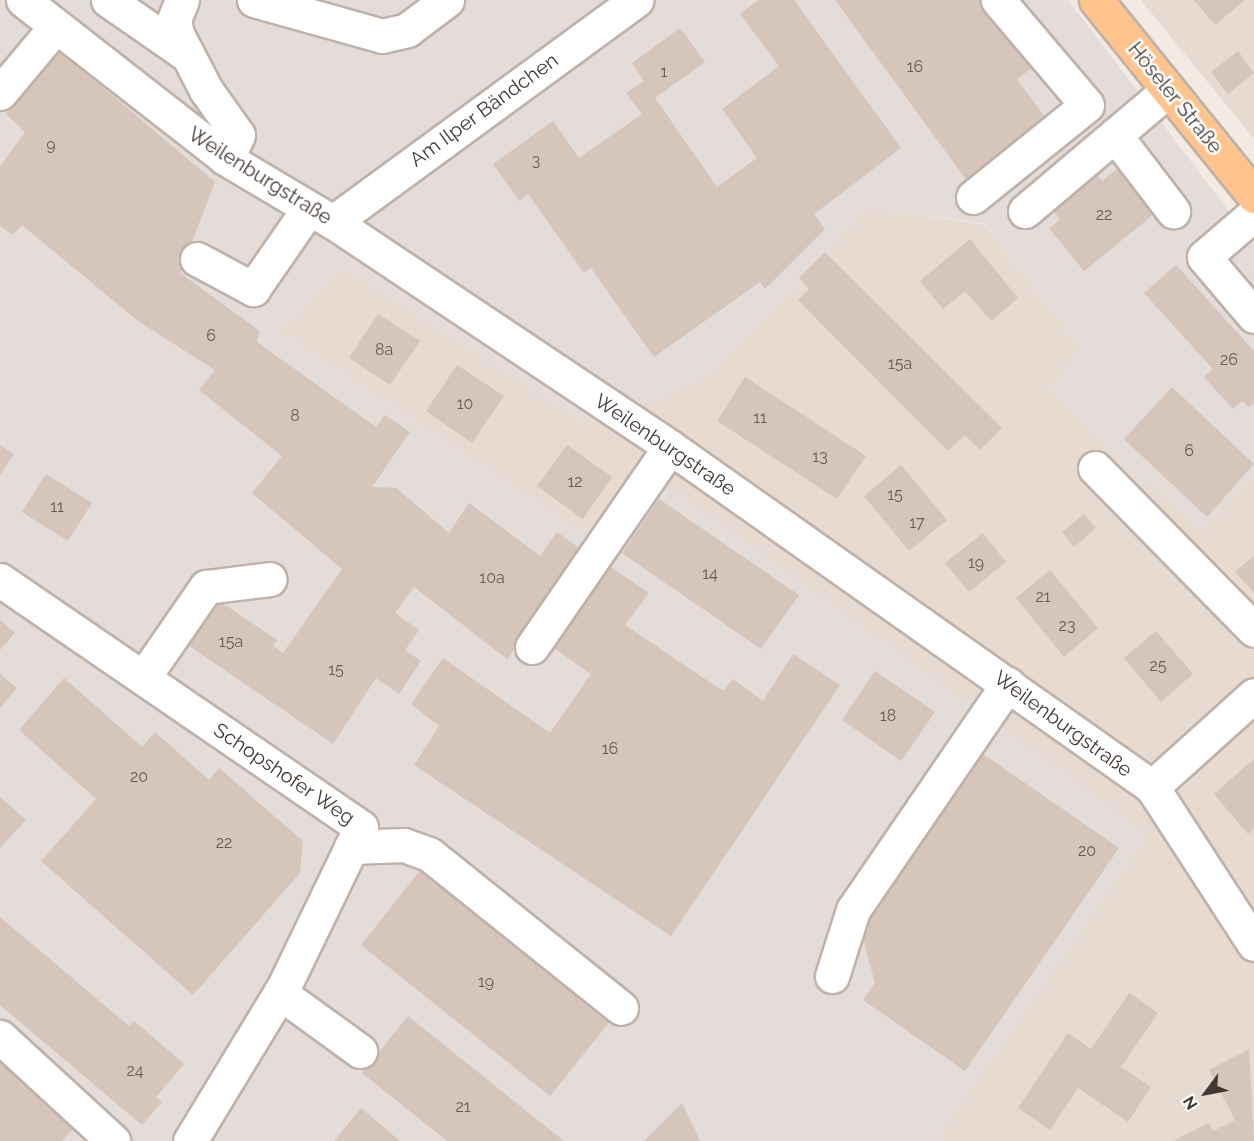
<!DOCTYPE html>
<html>
<head>
<meta charset="utf-8">
<style>
	body { margin:0 }
	#map { position:relative; width:1254px; height:1141px; overflow:hidden; background:#f2eae3; font-family:Raleway,sans-serif }
	div>[style] { position:absolute }
	[style*='--x'] { left:calc(var(--x)*1px); top:calc(var(--y)*1px); width:calc(var(--w)*1px); rotate:calc(var(--a)*1deg) }
	.residential>* { inset:0; background:#e6dad1 }
	.industrial>* { inset:0; background:#e3dcd8 }
	.building>* { inset:0; background:#d6c5bb }
	.roads { filter:drop-shadow(2px 0 #c0b2a8) drop-shadow(-2px 0 #c0b2a8) drop-shadow(0 2px #c0b2a8) drop-shadow(0 -2px #c0b2a8) }
	.minor>* { height:33px; margin:-16.5px; padding:0 16.5px; transform-origin:16.5px; border-radius:16.5px; background:#fff }
	.major>* { height:33px; margin:-16.5px; padding:0 16.5px; transform-origin:16.5px; border-radius:16.5px; background:#ffc48e }
	span { translate:-50% -50%; white-space:nowrap; text-align:center; line-height:1.15; -webkit-text-stroke:5px #fff; paint-order:stroke }
	.number-label { font-size:16px; color:#685c55 }
	.number-label span { -webkit-text-stroke-width:0 }
	.street-label { font-size:20px; color:#433933 }
	.north { position:absolute; left:1176px; top:1063px; width:60px; height:60px; -webkit-text-stroke:4px #fff; paint-order:stroke; rotate:238deg; font-size:16px; font-weight:700; line-height:24px; text-align:center; color:#433933 }
	.north::after { content:''; display:block; margin:auto; width:21px; height:27px; background:#433933; clip-path:polygon(50% 0,100% 100%,50% 72%,0 100%) }
</style>
</head>
<body>
<div id="map">
	<div class="residential">
		<i style="clip-path:polygon(1141px 0,1254px 0,1254px 139px)"></i>
		<i style="clip-path:polygon(870px 207px,986px 225px,1081px 348px,1050px 390px,1201px 533px,1254px 478px,1254px 1141px,943px 1141px,939px 1136px,1148px 834px,599px 544px,277px 330px,345px 268px,589px 426px,712px 373px)"></i>
	</div>
	<div class="industrial">
		<i style="clip-path:polygon(0 0,1068px 0,1254px 244px,1254px 478px,1201px 533px,1050px 390px,1081px 348px,986px 224px,870px 207px,712px 373px,589px 426px,345px 268px,277px 330px,599px 544px,647px 470px,1148px 834px,940px 1136px,943px 1141px,0 1141px)"></i>
	</div>
	<div class="building">
		<i style="clip-path:polygon(758px 0,794px 0,901px 148px,814px 214px,825px 229px,765px 289px,760px 282px,654px 357px,591px 268px,584px 273px,528px 194px,519px 201px,493px 164px,553px 121px,579px 158px,642px 114px,626px 93px,644px 81px,632px 63px,680px 28px,705px 62px,655px 98px,717px 187px,757px 158px,722px 109px,779px 66px,740px 14px)"></i>
		<i style="clip-path:polygon(835px 0,983px 0,1032px 68px,1017px 79px,1048px 122px,967px 181px)"></i>
		<i style="clip-path:polygon(1194px 0,1245px 0,1215px 25px)"></i>
		<i style="clip-path:polygon(56px 48px,215px 182px,180px 273px,260px 331px,257px 342px,376px 427px,385px 415px,410px 432px,372px 487px,396px 488px,449px 533px,469px 503px,540px 556px,557px 532px,583px 551px,507px 659px,414px 587px,395px 613px,419px 630px,405px 650px,421px 661px,399px 694px,376px 678px,333px 744px,185px 643px,215px 598px,277px 640px,273px 646px,283px 653px,342px 569px,252px 493px,282px 456px,199px 390px,215px 370px,138px 321px,22px 225px,13px 235px,0 226px,0 167px,25px 132px,6px 114px)"></i>
		<i style="clip-path:polygon(1238px 51px,1254px 73px,1228px 94px,1211px 72px)"></i>
		<i style="clip-path:polygon(1122px 165px,1159px 210px,1084px 271px,1049px 228px,1060px 220px,1052px 209px,1096px 173px,1102px 181px)"></i>
		<i style="clip-path:polygon(970px 239px,1018px 298px,991px 321px,965px 291px,943px 309px,920px 281px)"></i>
		<i style="clip-path:polygon(825px 252px,1002px 428px,980px 450px,965px 435px,948px 451px,798px 300px,809px 289px,799px 278px)"></i>
		<i style="clip-path:polygon(1176px 265px,1254px 351px,1254px 403px,1249px 407px,1242px 401px,1233px 409px,1204px 377px,1213px 369px,1144px 293px)"></i>
		<i style="clip-path:polygon(378px 314px,420px 341px,390px 385px,349px 358px)"></i>
		<i style="clip-path:polygon(457px 365px,504px 396px,472px 443px,426px 411px)"></i>
		<i style="clip-path:polygon(745px 377px,866px 456px,837px 499px,717px 421px)"></i>
		<i style="clip-path:polygon(1172px 387px,1254px 464px,1207px 517px,1124px 439px)"></i>
		<i style="clip-path:polygon(0 445px,14px 454px,0 475px)"></i>
		<i style="clip-path:polygon(567px 445px,612px 477px,583px 519px,537px 486px)"></i>
		<i style="clip-path:polygon(901px 465px,947px 520px,909px 551px,864px 496px)"></i>
		<i style="clip-path:polygon(46px 474px,92px 503px,68px 541px,22px 512px)"></i>
		<i style="clip-path:polygon(659px 499px,799px 595px,761px 649px,622px 553px)"></i>
		<i style="clip-path:polygon(1084px 514px,1096px 528px,1074px 547px,1062px 532px)"></i>
		<i style="clip-path:polygon(983px 533px,1006px 562px,969px 592px,945px 563px)"></i>
		<i style="clip-path:polygon(1254px 556px,1254px 593px,1235px 572px)"></i>
		<i style="clip-path:polygon(606px 564px,649px 593px,625px 625px,723px 691px,733px 679px,763px 701px,793px 654px,840px 685px,671px 936px,414px 765px,439px 726px,411px 704px,443px 658px,550px 733px,591px 674px,542px 640px)"></i>
		<i style="clip-path:polygon(1050px 570px,1098px 628px,1064px 657px,1016px 598px)"></i>
		<i style="clip-path:polygon(0 620px,15px 633px,0 650px)"></i>
		<i style="clip-path:polygon(1156px 631px,1193px 674px,1161px 702px,1124px 658px)"></i>
		<i style="clip-path:polygon(875px 671px,935px 712px,901px 761px,842px 720px)"></i>
		<i style="clip-path:polygon(0 674px,17px 688px,0 708px)"></i>
		<i style="clip-path:polygon(64px 678px,142px 747px,155px 732px,209px 780px,219px 768px,303px 841px,300px 873px,193px 995px,41px 861px,96px 799px,19px 730px)"></i>
		<i style="clip-path:polygon(980px 752px,1119px 848px,965px 1071px,863px 1000px,875px 983px,860px 928px)"></i>
		<i style="clip-path:polygon(1254px 759px,1254px 829px,1248px 834px,1214px 794px)"></i>
		<i style="clip-path:polygon(0 797px,26px 820px,0 848px)"></i>
		<i style="clip-path:polygon(422px 868px,611px 1020px,550px 1096px,361px 945px)"></i>
		<i style="clip-path:polygon(0 917px,129px 1026px,134px 1021px,184px 1064px,156px 1097px,162px 1102px,142px 1125px,0 1005px)"></i>
		<i style="clip-path:polygon(1129px 993px,1158px 1013px,1121px 1067px,1151px 1087px,1128px 1122px,1078px 1088px,1050px 1130px,1018px 1108px,1068px 1033px,1091px 1049px)"></i>
		<i style="clip-path:polygon(408px 1016px,564px 1141px,447px 1141px,362px 1073px)"></i>
		<i style="clip-path:polygon(1249px 1049px,1254px 1141px,1173px 1141px,1209px 1123px,1213px 1131px,1235px 1120px,1209px 1070px)"></i>
		<i style="clip-path:polygon(0 1058px,74px 1128px,62px 1141px,0 1141px)"></i>
		<i style="clip-path:polygon(682px 1103px,700px 1141px,644px 1141px)"></i>
		<i style="clip-path:polygon(361px 1108px,400px 1141px,334px 1141px)"></i>
	</div>
	<div class="roads">
		<div class="minor">
			<i style="--x:23;--y:0;--w:256;--a:38"></i>
			<i style="--x:225;--y:158;--w:126;--a:30.7"></i>
			<i style="--x:333;--y:222;--w:405;--a:33.7"></i>
			<i style="--x:670;--y:447;--w:590;--a:35.2"></i>
			<i style="--x:1152;--y:787;--w:187;--a:57"></i>
			<i style="--x:108;--y:0;--w:96;--a:34.8"></i>
			<i style="--x:182;--y:0;--w:22;--a:112"></i>
			<i style="--x:174;--y:20;--w:14;--a:78"></i>
			<i style="--x:177;--y:34;--w:63;--a:62.6"></i>
			<i style="--x:206;--y:90;--w:55;--a:54.6"></i>
			<i style="--x:238;--y:135;--w:26;--a:115"></i>
			<i style="--x:254;--y:0;--w:133;--a:15.7"></i>
			<i style="--x:382;--y:36;--w:26;--a:-13"></i>
			<i style="--x:407;--y:30;--w:50;--a:-36.9"></i>
			<i style="--x:0;--y:93;--w:87;--a:-50.1"></i>
			<i style="--x:1115;--y:135;--w:96;--a:52.7"></i>
			<i style="--x:973;--y:197;--w:146;--a:-38.9"></i>
			<i style="--x:1087;--y:105;--w:138;--a:-130.3"></i>
			<i style="--x:1025;--y:211;--w:187;--a:-40.2"></i>
			<i style="--x:1254;--y:214;--w:66;--a:139.3"></i>
			<i style="--x:1204;--y:257;--w:77;--a:49.7"></i>
			<i style="--x:333;--y:222;--w:376;--a:-36.2"></i>
			<i style="--x:197;--y:259;--w:64;--a:28.2"></i>
			<i style="--x:253;--y:289;--w:98;--a:-55.3"></i>
			<i style="--x:1095;--y:468;--w:227;--a:45.5"></i>
			<i style="--x:0;--y:580;--w:437;--a:34.4"></i>
			<i style="--x:361;--y:827;--w:179;--a:115.8"></i>
			<i style="--x:283;--y:988;--w:179;--a:121.3"></i>
			<i style="--x:532;--y:647;--w:243;--a:-55.4"></i>
			<i style="--x:143;--y:678;--w:111;--a:-55.3"></i>
			<i style="--x:206;--y:587;--w:64;--a:-7.1"></i>
			<i style="--x:1152;--y:787;--w:137;--a:-42"></i>
			<i style="--x:351;--y:847;--w:53;--a:-2.2"></i>
			<i style="--x:404;--y:845;--w:27;--a:20"></i>
			<i style="--x:429;--y:854;--w:246;--a:38.7"></i>
			<i style="--x:832;--y:976;--w:69;--a:-72.3"></i>
			<i style="--x:853;--y:910;--w:274;--a:-55.6"></i>
			<i style="--x:280;--y:993;--w:99;--a:35.9"></i>
			<i style="--x:0;--y:1037;--w:154;--a:42.6"></i>
		</div>
		<div class="major">
			<i style="--x:1096;--y:0;--w:252;--a:51.1"></i>
		</div>
	</div>
	<div class="number-label">
		<span style="left:915px;top:67px">16</span>
		<span style="left:664px;top:72px">1</span>
		<span style="left:51px;top:145px">9</span>
		<span style="left:536px;top:161px">3</span>
		<span style="left:1104px;top:215px">22</span>
		<span style="left:211px;top:336px">6</span>
		<span style="left:384px;top:350px">8a</span>
		<span style="left:1229px;top:360px">26</span>
		<span style="left:900px;top:364px">15a</span>
		<span style="left:465px;top:404px">10</span>
		<span style="left:295px;top:416px">8</span>
		<span style="left:760px;top:418px">11</span>
		<span style="left:1189px;top:451px">6</span>
		<span style="left:820px;top:457px">13</span>
		<span style="left:575px;top:482px">12</span>
		<span style="left:895px;top:495px">15</span>
		<span style="left:57px;top:507px">11</span>
		<span style="left:917px;top:523px">17</span>
		<span style="left:976px;top:563px">19</span>
		<span style="left:710px;top:574px">14</span>
		<span style="left:492px;top:578px">10a</span>
		<span style="left:1043px;top:597px">21</span>
		<span style="left:1067px;top:626px">23</span>
		<span style="left:231px;top:642px">15a</span>
		<span style="left:1158px;top:666px">25</span>
		<span style="left:336px;top:670px">15</span>
		<span style="left:888px;top:716px">18</span>
		<span style="left:610px;top:749px">16</span>
		<span style="left:139px;top:777px">20</span>
		<span style="left:224px;top:843px">22</span>
		<span style="left:1087px;top:851px">20</span>
		<span style="left:486px;top:982px">19</span>
		<span style="left:135px;top:1071px">24</span>
		<span style="left:463px;top:1107px">21</span>
	</div>
	<div class="street-label">
		<span style="left:1175px;top:98px;rotate:51deg">Höseler Straße</span>
		<span style="left:484px;top:110px;rotate:-36deg">Am Ilper Bändchen</span>
		<span style="left:260px;top:176px;rotate:32deg">Weilenburgstraße</span>
		<span style="left:665px;top:445px;rotate:34deg">Weilenburgstraße</span>
		<span style="left:1063px;top:724px;rotate:36deg">Weilenburgstraße</span>
		<span style="left:284px;top:774px;rotate:34deg">Schopshofer Weg</span>
	</div>
	<div class="north">N</div>
</div>
</body>
</html>
